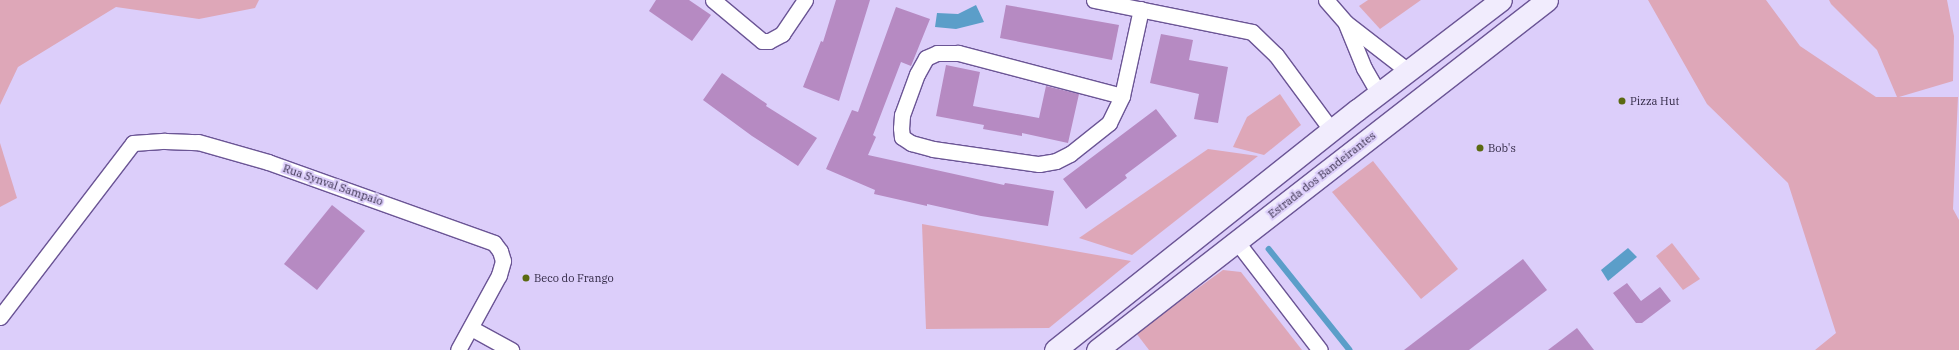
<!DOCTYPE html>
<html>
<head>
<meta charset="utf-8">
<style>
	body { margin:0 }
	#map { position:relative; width:1959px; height:350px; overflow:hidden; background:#dccefa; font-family:"IBM Plex Serif",serif }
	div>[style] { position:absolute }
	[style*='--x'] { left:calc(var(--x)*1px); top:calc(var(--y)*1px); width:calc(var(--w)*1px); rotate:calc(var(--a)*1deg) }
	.green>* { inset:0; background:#dea7b8 }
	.water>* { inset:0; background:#5b9ec9 }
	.stream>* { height:5.5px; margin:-2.75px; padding:0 2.75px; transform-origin:2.75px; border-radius:2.75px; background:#5b9ec9 }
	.building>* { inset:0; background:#b68ac2 }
	.roads { filter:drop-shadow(1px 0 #6b5595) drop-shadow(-1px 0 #6b5595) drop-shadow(0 1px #6b5595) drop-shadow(0 -1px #6b5595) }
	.street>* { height:15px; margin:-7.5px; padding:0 7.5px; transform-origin:7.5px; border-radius:7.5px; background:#fff }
	.secondary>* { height:21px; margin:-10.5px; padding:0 10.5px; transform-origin:10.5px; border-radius:10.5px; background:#f1ecfd }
	.dots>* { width:11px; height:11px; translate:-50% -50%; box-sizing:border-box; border:2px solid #dccefa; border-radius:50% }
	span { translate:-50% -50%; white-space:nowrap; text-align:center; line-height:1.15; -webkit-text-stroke:4px #dccefa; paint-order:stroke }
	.poi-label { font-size:11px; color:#312844 }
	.left { translate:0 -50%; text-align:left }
	.street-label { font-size:11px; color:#312844 }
</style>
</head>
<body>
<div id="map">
	<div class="green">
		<i style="clip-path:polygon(0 0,259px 0,255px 8px,199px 19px,116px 7px,18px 67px,0 105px)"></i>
		<i style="clip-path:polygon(1368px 0,1421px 0,1380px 29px,1359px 6px)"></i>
		<i style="clip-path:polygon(1648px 0,1766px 0,1800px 46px,1876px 97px,1897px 97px,1877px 50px,1831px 4px,1829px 0,1947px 0,1954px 36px,1953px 81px,1899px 97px,1958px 97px,1953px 209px,1959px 220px,1959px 350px,1815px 350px,1836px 333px,1788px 183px,1707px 104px)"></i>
		<i style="clip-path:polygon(1280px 94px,1301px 125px,1264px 155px,1233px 147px,1247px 117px)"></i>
		<i style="clip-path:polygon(0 143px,17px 198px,0 207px)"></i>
		<i style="clip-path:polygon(1208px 149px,1258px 156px,1132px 255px,1079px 238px)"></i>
		<i style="clip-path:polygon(1373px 161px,1458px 269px,1421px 299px,1332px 192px)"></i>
		<i style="clip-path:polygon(922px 224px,1131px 261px,1049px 328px,926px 329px)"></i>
		<i style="clip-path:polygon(1672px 243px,1700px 279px,1683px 290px,1656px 256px)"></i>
		<i style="clip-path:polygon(1223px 270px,1241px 272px,1302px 350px,1149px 350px,1136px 333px)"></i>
	</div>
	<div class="water">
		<i style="clip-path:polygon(976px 5px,984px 22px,956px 29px,935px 27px,937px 13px,958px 14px)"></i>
		<i style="clip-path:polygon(1628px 248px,1637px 257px,1608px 281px,1601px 270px)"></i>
	</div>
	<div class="stream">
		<i style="--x:1269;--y:249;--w:129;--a:51.3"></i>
	</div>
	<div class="building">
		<i style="clip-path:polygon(656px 0,689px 0,711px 15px,692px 41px,649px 11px)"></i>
		<i style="clip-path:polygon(836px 0,870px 0,839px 101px,803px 87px,821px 41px,823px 42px)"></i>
		<i style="clip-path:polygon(1006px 5px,1119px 25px,1112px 60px,1000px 38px)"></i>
		<i style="clip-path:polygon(896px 7px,930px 19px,911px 66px,901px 62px,873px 135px,876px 137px,868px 155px,1004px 185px,1005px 183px,1054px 191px,1048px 226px,981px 216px,927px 204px,927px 206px,874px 194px,875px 190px,826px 169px,852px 110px,858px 112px)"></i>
		<i style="clip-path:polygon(1161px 34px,1193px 40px,1189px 60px,1228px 67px,1218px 123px,1194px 119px,1199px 94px,1150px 83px)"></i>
		<i style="clip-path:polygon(946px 65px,980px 72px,973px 106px,1039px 118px,1046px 86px,1079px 94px,1068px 143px,1022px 133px,1022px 136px,983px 129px,984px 125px,936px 116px)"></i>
		<i style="clip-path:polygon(722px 73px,767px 104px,766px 106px,817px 138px,798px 166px,752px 136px,703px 100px)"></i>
		<i style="clip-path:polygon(1156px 109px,1177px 136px,1125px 175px,1127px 178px,1086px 209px,1063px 179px)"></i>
		<i style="clip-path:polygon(332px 205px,365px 231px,317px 290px,284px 264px)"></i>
		<i style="clip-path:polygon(1523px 259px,1547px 290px,1469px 350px,1404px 350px)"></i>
		<i style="clip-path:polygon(1627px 283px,1641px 301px,1660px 287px,1671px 301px,1642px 323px,1636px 323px,1613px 293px)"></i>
		<i style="clip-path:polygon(1577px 328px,1594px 350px,1548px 350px)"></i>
	</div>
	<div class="roads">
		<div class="street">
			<i style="--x:713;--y:0;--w:64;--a:39.9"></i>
			<i style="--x:762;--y:41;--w:7;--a:0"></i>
			<i style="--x:769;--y:41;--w:15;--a:-28"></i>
			<i style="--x:782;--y:34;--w:41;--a:-55.9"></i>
			<i style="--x:1094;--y:0;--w:161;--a:11.4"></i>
			<i style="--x:1252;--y:32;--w:33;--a:44"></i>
			<i style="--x:1276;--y:55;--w:94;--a:53.6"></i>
			<i style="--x:1326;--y:0;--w:30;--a:49"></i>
			<i style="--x:1346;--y:23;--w:78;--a:37.7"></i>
			<i style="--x:1346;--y:24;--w:48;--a:67.8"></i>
			<i style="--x:1364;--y:68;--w:30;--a:60"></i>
			<i style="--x:1122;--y:96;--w:170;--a:-165.3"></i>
			<i style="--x:958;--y:53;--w:21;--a:180"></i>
			<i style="--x:937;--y:53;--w:12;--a:156"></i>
			<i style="--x:926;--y:58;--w:18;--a:119"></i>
			<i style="--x:917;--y:74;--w:44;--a:110.1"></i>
			<i style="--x:902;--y:115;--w:13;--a:94"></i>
			<i style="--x:901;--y:128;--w:9;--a:84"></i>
			<i style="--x:902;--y:137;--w:11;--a:34"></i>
			<i style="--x:911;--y:143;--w:23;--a:15"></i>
			<i style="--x:933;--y:149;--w:107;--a:8.1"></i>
			<i style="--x:1039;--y:164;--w:17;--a:-10"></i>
			<i style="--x:1056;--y:161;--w:16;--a:-27"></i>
			<i style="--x:1070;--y:154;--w:50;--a:-38.5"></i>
			<i style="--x:1109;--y:123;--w:30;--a:-64"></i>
			<i style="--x:1122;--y:96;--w:89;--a:-77.7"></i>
			<i style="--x:1237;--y:242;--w:136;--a:52.5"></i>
			<i style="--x:0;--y:317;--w:219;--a:-52.6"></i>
			<i style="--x:133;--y:143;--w:32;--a:-4"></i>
			<i style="--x:165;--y:141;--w:33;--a:2"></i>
			<i style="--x:198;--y:142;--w:73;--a:15.9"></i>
			<i style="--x:268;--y:162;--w:240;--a:19.7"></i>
			<i style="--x:494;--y:243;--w:10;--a:53"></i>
			<i style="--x:500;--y:251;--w:10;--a:73"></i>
			<i style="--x:503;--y:261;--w:15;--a:106"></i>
			<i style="--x:499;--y:275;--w:85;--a:118.7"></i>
			<i style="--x:471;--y:328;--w:46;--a:28.8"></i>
		</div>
		<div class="secondary">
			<i style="--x:1055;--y:350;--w:386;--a:-38.5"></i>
			<i style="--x:1357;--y:110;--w:181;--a:-37.4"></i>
			<i style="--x:1097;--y:350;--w:570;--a:-37.87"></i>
		</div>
	</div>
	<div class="dots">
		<i style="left:1622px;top:101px;background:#5b6911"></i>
		<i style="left:1480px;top:148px;background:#5b6911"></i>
		<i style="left:526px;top:278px;background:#5b6911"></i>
	</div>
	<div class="poi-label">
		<span class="left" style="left:1630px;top:101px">Pizza Hut</span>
		<span class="left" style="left:1488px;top:148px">Bob's</span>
		<span class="left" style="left:534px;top:278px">Beco do Frango</span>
	</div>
	<div class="street-label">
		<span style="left:1322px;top:175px;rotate:-38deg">Estrada dos Bandeirantes</span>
		<span style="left:333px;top:185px;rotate:19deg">Rua Synval Sampaio</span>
	</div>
</div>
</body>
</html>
